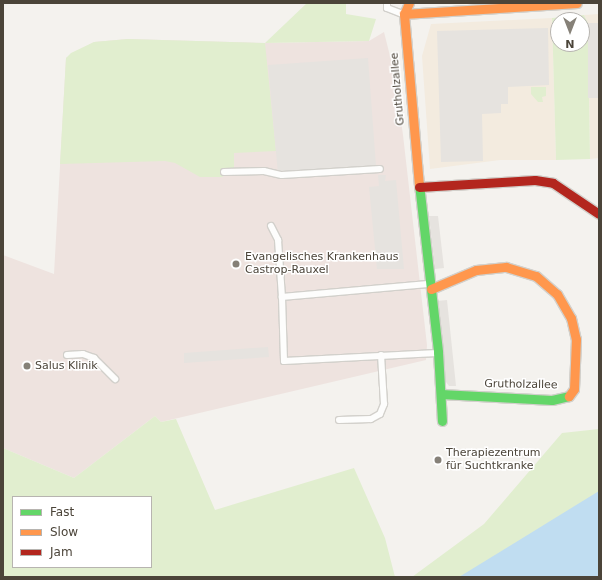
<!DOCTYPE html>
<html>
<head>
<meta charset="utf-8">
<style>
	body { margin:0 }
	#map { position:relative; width:602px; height:580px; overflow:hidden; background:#f4f2ee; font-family:"DejaVu Sans",sans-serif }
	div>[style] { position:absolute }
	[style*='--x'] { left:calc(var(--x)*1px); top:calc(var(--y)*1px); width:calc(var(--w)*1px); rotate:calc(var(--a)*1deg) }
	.commercial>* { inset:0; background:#f3ebdf }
	.medical>* { inset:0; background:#eee3df }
	.green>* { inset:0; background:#e1eecf }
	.parking>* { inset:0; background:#e6e3df }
	.water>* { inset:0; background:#c0ddf1 }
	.roads { filter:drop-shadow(1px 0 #d2d0cb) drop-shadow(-1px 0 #d2d0cb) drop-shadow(0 1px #d2d0cb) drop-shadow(0 -1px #d2d0cb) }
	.lane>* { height:6px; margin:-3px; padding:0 3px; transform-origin:3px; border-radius:3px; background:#fdfdfc }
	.fast>* { height:9px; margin:-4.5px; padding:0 4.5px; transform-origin:4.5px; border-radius:4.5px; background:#63d668 }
	.slow>* { height:9px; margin:-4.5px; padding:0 4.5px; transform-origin:4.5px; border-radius:4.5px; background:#ff974d }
	.jam>* { height:9px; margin:-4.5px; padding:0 4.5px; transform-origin:4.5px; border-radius:4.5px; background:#b3261e }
	.dots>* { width:11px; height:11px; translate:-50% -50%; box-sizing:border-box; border:2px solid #fff; border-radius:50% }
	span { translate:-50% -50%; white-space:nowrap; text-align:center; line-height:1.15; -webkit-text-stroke:3px #fff; paint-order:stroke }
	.street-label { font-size:11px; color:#4b4439 }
	.poi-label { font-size:11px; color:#4b4439 }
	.left { translate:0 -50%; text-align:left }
	.frame { position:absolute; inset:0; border:4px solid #4b4439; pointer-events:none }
	.legend { position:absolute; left:12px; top:496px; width:140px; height:72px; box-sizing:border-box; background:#fff; border:1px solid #b7b4b0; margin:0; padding:5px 7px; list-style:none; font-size:12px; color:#4b4439 }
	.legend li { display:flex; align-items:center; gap:8px; height:20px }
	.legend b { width:20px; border:1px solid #b7b4b0 }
	.north { position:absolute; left:550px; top:12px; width:40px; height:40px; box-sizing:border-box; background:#fff; border:1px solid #b7b4b0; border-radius:50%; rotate:180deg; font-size:11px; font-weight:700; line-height:16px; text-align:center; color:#4b4439 }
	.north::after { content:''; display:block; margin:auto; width:14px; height:18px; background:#868178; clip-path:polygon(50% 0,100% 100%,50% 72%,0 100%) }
</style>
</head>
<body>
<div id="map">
	<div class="commercial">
		<i style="clip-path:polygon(599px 14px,599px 158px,590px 159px,588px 23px,584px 15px)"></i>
		<i style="clip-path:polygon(552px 18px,556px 160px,500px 160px,430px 169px,422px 56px,431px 24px)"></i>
	</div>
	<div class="medical">
		<i style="clip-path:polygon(384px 32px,394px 72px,403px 135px,427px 345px,426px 360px,161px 422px,155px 416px,74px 478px,3px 448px,3px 255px,54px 274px,66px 58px,94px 42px,128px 39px,265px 43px,369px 41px)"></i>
	</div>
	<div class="green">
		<i style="clip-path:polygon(307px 3px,346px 3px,346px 14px,376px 19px,369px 41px,265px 43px,276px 151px,234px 153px,234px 168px,222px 177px,200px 177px,175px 163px,165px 161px,60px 164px,66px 58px,71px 53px,94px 42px,128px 39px,265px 43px)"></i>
		<i style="clip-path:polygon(evenodd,584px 15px,588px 23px,590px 159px,556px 160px,552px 18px,584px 15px,558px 20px,582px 20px,582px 44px,558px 44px,558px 20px)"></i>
		<i style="clip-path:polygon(531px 87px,546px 87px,546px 96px,542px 97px,543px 102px,538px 102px,531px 94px)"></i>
		<i style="clip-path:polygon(evenodd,155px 416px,161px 422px,176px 419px,215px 510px,354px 468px,385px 538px,395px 577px,3px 577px,3px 448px,74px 478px,155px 416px,13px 497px,151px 497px,151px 567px,13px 567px,13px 497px)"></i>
		<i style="clip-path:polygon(599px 429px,599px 577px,412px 577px,484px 524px,562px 433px)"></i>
	</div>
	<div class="parking">
		<i style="clip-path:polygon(588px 23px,599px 23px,599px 98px,588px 98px)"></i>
		<i style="clip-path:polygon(548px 28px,549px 85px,508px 87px,508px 104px,501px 104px,501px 113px,482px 114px,483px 161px,441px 162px,437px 31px)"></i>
		<i style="clip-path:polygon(368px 58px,376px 166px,278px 174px,268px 65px)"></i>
		<i style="clip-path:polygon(378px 175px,386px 175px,385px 181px,396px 180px,404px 269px,377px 269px,369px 187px,379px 186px)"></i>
		<i style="clip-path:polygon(429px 216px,438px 216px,444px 268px,435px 269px)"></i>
		<i style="clip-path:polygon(447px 300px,456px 386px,449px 386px,446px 382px,437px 301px)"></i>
		<i style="clip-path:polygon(268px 347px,269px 357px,184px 363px,184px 353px)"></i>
	</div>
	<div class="water">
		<i style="clip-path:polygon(599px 491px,599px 577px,459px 577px)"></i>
	</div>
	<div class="roads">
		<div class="lane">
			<i style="--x:387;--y:3;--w:5;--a:90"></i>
			<i style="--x:387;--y:8;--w:17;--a:21"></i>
			<i style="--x:224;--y:172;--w:40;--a:-1.4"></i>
			<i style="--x:264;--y:171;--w:18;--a:13"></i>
			<i style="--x:282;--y:175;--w:98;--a:-3.5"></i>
			<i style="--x:271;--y:226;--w:16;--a:63"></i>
			<i style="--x:278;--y:240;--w:57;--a:86"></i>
			<i style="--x:428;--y:284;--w:147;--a:174.9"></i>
			<i style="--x:282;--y:297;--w:64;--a:88.2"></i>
			<i style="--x:284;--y:361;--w:153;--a:-3"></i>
			<i style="--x:67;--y:355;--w:16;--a:-4"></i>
			<i style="--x:83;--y:354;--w:12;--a:20"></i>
			<i style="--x:94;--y:358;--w:30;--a:45"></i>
			<i style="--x:339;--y:420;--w:32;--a:-2"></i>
			<i style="--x:371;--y:419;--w:10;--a:-29"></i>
			<i style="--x:380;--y:414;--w:11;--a:-68"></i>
			<i style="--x:384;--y:404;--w:49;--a:-93.5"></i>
		</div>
		<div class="fast">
			<i style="--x:419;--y:184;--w:169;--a:83.5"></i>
			<i style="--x:438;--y:352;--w:69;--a:86.7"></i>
			<i style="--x:441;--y:394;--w:111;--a:3.1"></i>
			<i style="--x:552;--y:400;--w:17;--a:-13"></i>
		</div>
		<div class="slow">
			<i style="--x:409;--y:3;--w:12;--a:114"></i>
			<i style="--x:404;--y:14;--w:171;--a:85"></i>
			<i style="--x:404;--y:14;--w:173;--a:-3.6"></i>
			<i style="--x:431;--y:289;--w:49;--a:-22.9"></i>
			<i style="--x:476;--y:270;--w:30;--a:-6"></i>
			<i style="--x:506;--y:267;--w:31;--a:17"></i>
			<i style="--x:536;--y:276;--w:28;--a:41"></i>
			<i style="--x:557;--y:294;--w:28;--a:60"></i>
			<i style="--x:571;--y:318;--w:22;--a:77"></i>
			<i style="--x:576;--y:339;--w:50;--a:92.3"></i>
			<i style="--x:574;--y:389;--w:9;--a:126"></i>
		</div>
		<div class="jam">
			<i style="--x:419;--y:187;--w:116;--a:-3.5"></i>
			<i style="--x:535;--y:180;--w:18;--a:9"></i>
			<i style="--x:553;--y:183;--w:55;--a:34"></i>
		</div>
	</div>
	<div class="dots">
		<i style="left:236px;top:264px;background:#868178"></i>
		<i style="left:27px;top:366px;background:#868178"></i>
		<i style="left:438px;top:460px;background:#868178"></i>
	</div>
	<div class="street-label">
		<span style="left:398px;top:89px;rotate:-95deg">Grutholzallee</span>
		<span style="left:521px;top:385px;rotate:1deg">Grutholzallee</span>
	</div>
	<div class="poi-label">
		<span class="left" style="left:245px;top:264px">Evangelisches Krankenhaus<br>Castrop-Rauxel</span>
		<span class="left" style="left:35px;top:366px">Salus Klinik</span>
		<span class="left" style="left:446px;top:460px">Therapiezentrum<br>für Suchtkranke</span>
	</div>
	<div class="frame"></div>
	<ul class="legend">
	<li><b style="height:5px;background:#63d668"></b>Fast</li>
	<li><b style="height:5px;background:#ff974d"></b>Slow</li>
	<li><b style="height:5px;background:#b3261e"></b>Jam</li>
	</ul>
	<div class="north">N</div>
</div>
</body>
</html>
